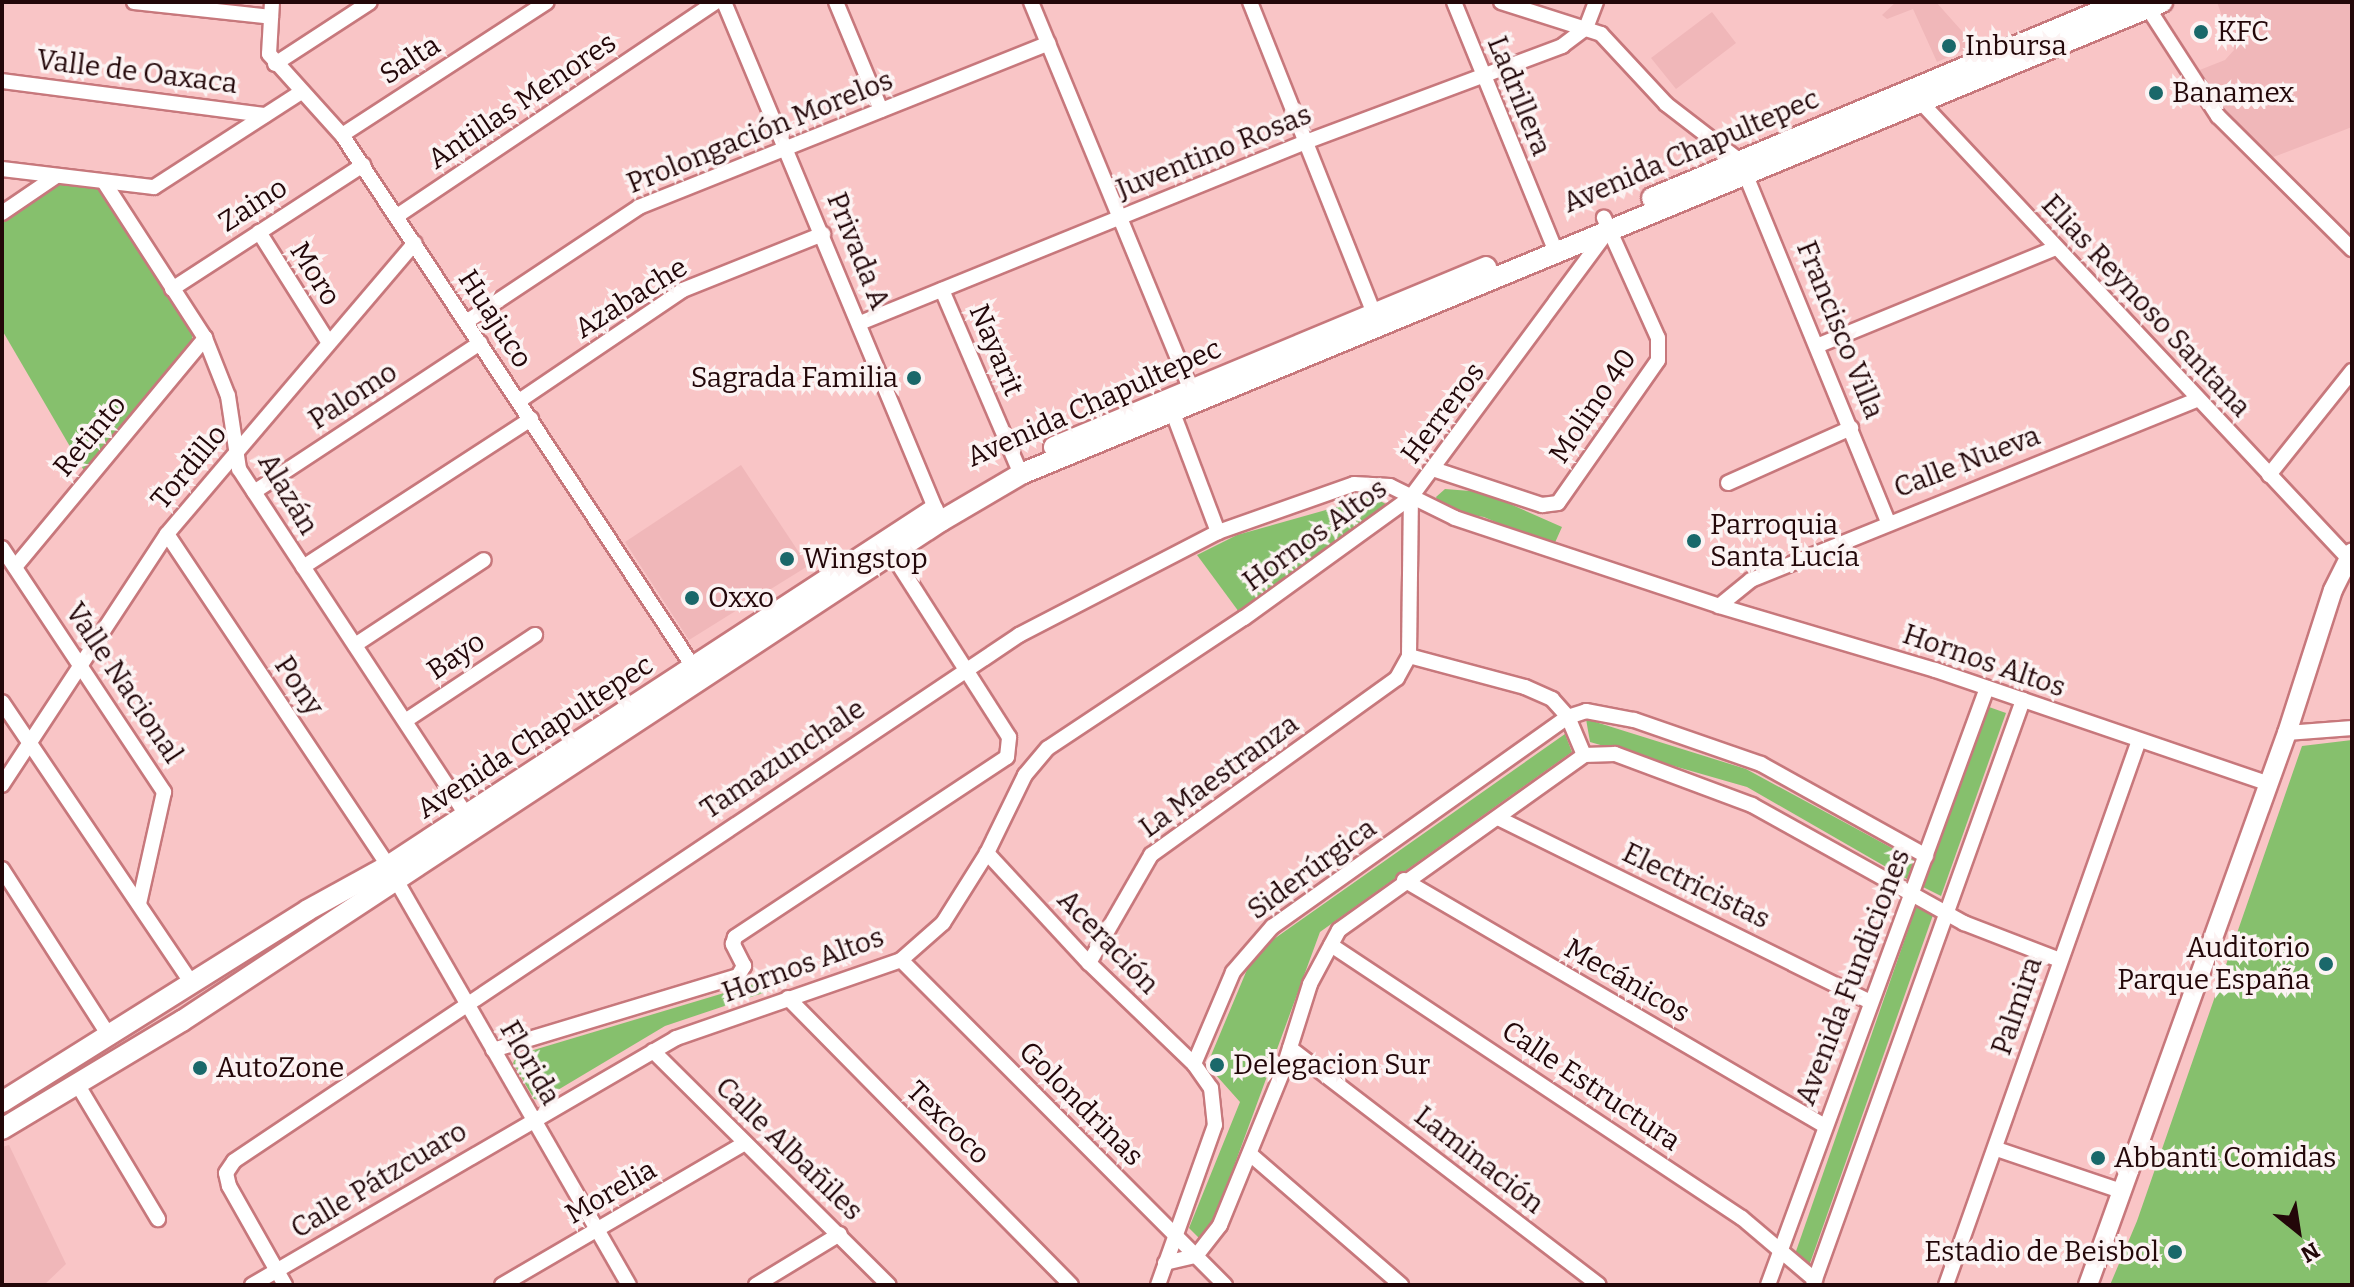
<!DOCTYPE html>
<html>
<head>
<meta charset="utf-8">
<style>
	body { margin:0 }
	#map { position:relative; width:2354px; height:1287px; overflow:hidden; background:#f9c5c6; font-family:Bitter,serif }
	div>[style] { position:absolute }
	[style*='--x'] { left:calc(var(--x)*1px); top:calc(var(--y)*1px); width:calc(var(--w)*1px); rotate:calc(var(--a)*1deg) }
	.built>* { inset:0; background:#f0b7b9 }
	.green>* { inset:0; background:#86c06d }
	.roads { filter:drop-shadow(2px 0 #c7787c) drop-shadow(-2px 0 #c7787c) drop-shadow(0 2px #c7787c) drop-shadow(0 -2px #c7787c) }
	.minor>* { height:14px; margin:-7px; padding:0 7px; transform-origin:7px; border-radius:7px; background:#fff }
	.tertiary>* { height:18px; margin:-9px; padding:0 9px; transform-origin:9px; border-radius:9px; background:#fff }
	.secondary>* { height:20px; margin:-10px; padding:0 10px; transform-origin:10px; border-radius:10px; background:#fff }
	.dots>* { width:22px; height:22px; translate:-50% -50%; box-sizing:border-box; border:4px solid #fcf3f3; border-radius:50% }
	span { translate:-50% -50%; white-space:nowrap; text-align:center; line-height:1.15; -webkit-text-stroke:7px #fcf3f3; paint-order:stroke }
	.poi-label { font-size:28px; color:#230709 }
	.left { translate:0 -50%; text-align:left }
	.right { translate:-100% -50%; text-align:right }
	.street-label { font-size:28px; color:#230709 }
	.frame { position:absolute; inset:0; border:4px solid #230709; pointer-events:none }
	.north { position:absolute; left:2258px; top:1191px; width:80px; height:80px; -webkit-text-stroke:6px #fcf3f3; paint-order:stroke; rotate:150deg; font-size:22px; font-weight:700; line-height:32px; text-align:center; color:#230709 }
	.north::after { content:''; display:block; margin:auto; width:28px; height:36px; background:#230709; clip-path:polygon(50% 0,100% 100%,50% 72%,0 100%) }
</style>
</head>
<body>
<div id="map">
	<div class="built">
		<i style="clip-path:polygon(1896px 2px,1936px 2px,1969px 39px,1967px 49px,1937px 62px,1913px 9px,1887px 19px,1882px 15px)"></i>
		<i style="clip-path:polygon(2217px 2px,2352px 2px,2352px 127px,2268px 159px,2224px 115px,2197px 71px,2225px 60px,2234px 50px)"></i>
		<i style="clip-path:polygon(1712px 12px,1736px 43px,1676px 89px,1651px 58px)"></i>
		<i style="clip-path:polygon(741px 465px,808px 566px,689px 640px,625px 542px)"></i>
		<i style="clip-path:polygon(9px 1145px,66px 1264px,44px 1285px,2px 1285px,2px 1147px)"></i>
	</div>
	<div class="green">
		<i style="clip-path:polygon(67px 180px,100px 186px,193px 334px,191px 344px,86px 474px,2px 330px,2px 218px)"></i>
		<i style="clip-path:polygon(1445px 489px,1483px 492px,1562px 527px,1553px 547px,1484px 517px,1442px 510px,1436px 497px)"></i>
		<i style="clip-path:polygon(1372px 497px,1388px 505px,1378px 520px,1239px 612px,1197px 555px,1237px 535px)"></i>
		<i style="clip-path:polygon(1989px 707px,2006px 713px,1941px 896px,1921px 886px)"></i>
		<i style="clip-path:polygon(1586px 719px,1746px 769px,1914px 860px,1907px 879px,1747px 787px,1590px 742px)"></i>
		<i style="clip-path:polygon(1565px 734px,1572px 752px,1320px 932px,1208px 1237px,1201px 1240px,1189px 1228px,1240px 1102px,1207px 1065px,1254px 953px)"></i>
		<i style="clip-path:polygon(2352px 740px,2352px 1285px,2110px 1285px,2137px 1221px,2302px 746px)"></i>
		<i style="clip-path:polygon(1916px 907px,1933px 915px,1809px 1266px,1794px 1257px)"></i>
		<i style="clip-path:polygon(764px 981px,769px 991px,665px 1026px,541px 1100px,534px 1099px,513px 1063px,517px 1055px)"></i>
	</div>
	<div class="roads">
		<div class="minor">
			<i style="--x:134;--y:2;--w:138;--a:6.2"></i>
			<i style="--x:272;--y:2;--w:52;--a:93.3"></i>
			<i style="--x:269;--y:54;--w:109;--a:48"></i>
			<i style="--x:342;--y:135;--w:646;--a:56.56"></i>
			<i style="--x:724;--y:2;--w:556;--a:67.36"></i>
			<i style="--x:836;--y:2;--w:117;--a:67.4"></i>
			<i style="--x:1031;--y:2;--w:427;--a:67.6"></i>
			<i style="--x:1250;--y:2;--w:343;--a:68.3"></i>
			<i style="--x:1454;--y:2;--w:270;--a:67.8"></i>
			<i style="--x:1501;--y:2;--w:105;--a:17.7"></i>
			<i style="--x:1601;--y:34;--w:96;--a:47.1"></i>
			<i style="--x:1666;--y:104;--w:93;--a:37.6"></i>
			<i style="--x:1740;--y:161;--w:389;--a:67.7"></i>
			<i style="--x:2148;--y:8;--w:129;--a:57.1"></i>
			<i style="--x:2218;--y:116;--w:189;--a:44.8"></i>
			<i style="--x:275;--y:64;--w:113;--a:-33.1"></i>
			<i style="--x:2;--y:81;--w:265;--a:7.4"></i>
			<i style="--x:1917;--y:98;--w:630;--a:46.86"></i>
			<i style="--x:342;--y:135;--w:244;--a:-33"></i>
			<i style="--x:2;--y:169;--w:153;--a:6.8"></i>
			<i style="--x:154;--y:187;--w:174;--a:-32.8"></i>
			<i style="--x:104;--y:182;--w:186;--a:57.1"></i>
			<i style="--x:205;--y:338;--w:62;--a:68.4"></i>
			<i style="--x:228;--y:396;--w:74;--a:81.4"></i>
			<i style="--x:239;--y:469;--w:421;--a:56.7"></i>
			<i style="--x:2;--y:213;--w:64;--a:-34.2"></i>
			<i style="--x:397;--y:216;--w:384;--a:-33.9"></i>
			<i style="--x:259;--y:232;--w:131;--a:57.8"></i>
			<i style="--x:172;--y:289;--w:228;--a:-33"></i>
			<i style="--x:942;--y:290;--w:200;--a:66.8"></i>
			<i style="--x:466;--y:322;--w:208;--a:-33.6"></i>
			<i style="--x:639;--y:207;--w:441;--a:-21.8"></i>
			<i style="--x:860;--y:323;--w:478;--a:-22.1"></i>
			<i style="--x:1303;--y:143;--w:277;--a:-20.5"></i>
			<i style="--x:1562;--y:46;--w:30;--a:-37"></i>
			<i style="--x:1586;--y:28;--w:28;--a:-69"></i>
			<i style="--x:1819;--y:345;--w:256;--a:-22.3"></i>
			<i style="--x:519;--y:401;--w:198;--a:-34.1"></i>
			<i style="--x:683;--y:290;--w:151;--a:-21.8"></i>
			<i style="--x:1170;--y:405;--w:136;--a:69.3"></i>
			<i style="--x:1436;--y:470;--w:112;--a:18.3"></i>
			<i style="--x:1542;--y:505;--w:16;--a:-7"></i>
			<i style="--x:1558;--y:503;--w:174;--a:-55"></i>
			<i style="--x:1658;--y:360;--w:22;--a:-90"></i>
			<i style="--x:1658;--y:338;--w:132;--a:-114.2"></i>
			<i style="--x:2269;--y:475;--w:133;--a:-51.4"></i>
			<i style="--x:1728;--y:483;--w:135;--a:-24.1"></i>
			<i style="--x:254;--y:492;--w:271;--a:-33.4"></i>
			<i style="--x:167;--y:534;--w:399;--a:56.3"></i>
			<i style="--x:388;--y:866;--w:483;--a:60.1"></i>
			<i style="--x:2;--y:548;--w:293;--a:56.4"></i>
			<i style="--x:164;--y:792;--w:115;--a:102.6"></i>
			<i style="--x:15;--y:567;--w:298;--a:-50.3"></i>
			<i style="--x:303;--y:567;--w:272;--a:-33"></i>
			<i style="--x:1719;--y:606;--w:41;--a:-39.1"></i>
			<i style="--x:1751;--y:580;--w:482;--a:-22"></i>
			<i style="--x:355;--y:645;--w:154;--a:-33.4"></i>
			<i style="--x:1409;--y:656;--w:120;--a:15"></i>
			<i style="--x:1525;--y:687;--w:30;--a:24"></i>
			<i style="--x:1552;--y:699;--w:24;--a:48"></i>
			<i style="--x:1568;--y:717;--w:41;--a:67.2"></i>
			<i style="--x:2;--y:702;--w:341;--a:56"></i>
			<i style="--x:405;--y:721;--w:156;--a:-33.5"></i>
			<i style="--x:2287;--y:733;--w:65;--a:-4.4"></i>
			<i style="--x:2;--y:785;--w:300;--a:-56.7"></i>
			<i style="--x:167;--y:534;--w:382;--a:-49.6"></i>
			<i style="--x:1498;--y:818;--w:416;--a:26.3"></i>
			<i style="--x:987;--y:853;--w:150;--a:47.2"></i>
			<i style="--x:1089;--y:963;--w:146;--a:43.9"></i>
			<i style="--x:1194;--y:1064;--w:29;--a:55"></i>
			<i style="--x:1211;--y:1088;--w:37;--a:84"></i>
			<i style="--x:1215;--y:1125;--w:170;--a:109.6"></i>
			<i style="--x:2;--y:869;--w:200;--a:57.3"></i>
			<i style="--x:1404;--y:880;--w:488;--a:30.3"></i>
			<i style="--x:1331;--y:945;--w:493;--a:33.6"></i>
			<i style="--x:1742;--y:1218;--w:96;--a:40.3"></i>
			<i style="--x:901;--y:960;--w:459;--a:45.1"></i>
			<i style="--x:1089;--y:963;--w:125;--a:-60.1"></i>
			<i style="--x:1151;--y:855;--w:303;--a:-35.7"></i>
			<i style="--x:1397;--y:678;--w:25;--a:-61"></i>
			<i style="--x:1409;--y:656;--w:159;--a:-89.3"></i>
			<i style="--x:1411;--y:497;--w:331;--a:-53.5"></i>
			<i style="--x:788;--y:998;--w:403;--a:45.4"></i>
			<i style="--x:1290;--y:1048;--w:389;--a:37.5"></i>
			<i style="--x:493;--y:1050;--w:256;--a:-16.8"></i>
			<i style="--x:738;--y:976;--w:12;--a:-59"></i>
			<i style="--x:744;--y:966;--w:25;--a:-117"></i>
			<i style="--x:733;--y:944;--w:7;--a:-74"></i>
			<i style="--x:735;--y:937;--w:326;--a:-33.5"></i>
			<i style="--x:1007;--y:757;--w:20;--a:-84"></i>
			<i style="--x:1009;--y:737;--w:224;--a:-122.6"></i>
			<i style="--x:653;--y:1051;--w:332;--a:44.8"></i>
			<i style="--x:1194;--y:1064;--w:100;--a:-67"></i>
			<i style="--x:1233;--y:972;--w:60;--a:-49.1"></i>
			<i style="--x:1272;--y:927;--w:363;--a:-35.4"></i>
			<i style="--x:1568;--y:717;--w:19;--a:-18"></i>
			<i style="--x:1586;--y:711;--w:49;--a:10.6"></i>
			<i style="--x:1634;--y:720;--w:134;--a:19.1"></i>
			<i style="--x:1761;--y:764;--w:189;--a:29.1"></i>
			<i style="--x:79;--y:1087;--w:154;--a:59.1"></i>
			<i style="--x:1997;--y:1149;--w:131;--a:18.7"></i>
			<i style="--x:1250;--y:1154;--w:200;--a:40.9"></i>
			<i style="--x:1165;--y:1263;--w:32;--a:-13"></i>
			<i style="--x:1196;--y:1256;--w:39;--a:-52"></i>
			<i style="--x:1220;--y:1225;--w:164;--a:-67.8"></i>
			<i style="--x:1282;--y:1073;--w:93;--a:-72.5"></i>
			<i style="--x:1310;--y:984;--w:61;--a:-61.8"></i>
			<i style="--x:1339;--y:930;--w:301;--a:-35.5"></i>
			<i style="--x:1584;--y:755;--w:31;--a:-2"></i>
			<i style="--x:1615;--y:754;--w:146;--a:20.4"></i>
			<i style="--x:1752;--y:805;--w:243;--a:29.1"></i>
			<i style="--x:1964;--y:923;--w:103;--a:21.1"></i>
			<i style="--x:252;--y:1285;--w:491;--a:-30.2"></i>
			<i style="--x:676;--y:1038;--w:238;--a:-19.1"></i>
			<i style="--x:901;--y:960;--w:56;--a:-41.4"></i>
			<i style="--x:943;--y:923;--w:83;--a:-57.8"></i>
			<i style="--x:987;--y:853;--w:87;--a:-64"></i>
			<i style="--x:1025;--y:775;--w:35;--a:-50"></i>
			<i style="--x:1048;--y:748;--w:235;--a:-33.6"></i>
			<i style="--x:1244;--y:618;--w:206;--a:-35.9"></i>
			<i style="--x:285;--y:1285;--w:114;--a:-119.5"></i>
			<i style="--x:229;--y:1186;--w:13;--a:-103"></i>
			<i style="--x:226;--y:1173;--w:14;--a:-56"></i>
			<i style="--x:234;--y:1161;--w:945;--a:-33.82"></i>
			<i style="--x:1019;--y:635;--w:224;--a:-27.4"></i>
			<i style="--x:1218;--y:532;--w:144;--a:-19.4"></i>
			<i style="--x:1354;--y:484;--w:36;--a:3"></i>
			<i style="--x:1390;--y:486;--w:72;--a:26.2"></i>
			<i style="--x:1455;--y:518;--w:278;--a:18.4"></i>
			<i style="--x:1719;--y:606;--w:225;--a:16.5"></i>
			<i style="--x:1935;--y:670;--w:353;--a:18.8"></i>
			<i style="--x:502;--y:1285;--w:281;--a:-30.3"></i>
			<i style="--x:756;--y:1285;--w:98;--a:-31.3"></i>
			<i style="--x:1768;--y:1285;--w:636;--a:-69.86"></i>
			<i style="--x:1813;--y:1285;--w:622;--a:-70.25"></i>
			<i style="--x:1946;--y:1285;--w:575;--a:-70.49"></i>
		</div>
		<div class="tertiary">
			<i style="--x:2088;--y:1285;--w:587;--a:-70.18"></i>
			<i style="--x:2287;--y:733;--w:150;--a:-72.2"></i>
			<i style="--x:2333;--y:590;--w:42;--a:-63.4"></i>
		</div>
		<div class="secondary">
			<i style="--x:1652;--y:198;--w:509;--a:-22.64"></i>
			<i style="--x:1054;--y:447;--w:468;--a:-22.6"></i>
			<i style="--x:2;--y:1102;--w:361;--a:-32.1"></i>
			<i style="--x:308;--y:910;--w:91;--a:-28.8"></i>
			<i style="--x:388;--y:866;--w:651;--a:-33.15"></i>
			<i style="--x:2;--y:1129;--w:210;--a:-31"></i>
			<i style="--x:182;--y:1021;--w:909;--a:-33.38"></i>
			<i style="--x:941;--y:521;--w:93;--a:-30.4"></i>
			<i style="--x:1021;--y:474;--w:1235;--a:-22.47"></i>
		</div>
	</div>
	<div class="dots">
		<i style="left:2201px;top:32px;background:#1a686a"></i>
		<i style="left:1949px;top:46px;background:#1a686a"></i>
		<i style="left:2156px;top:93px;background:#1a686a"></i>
		<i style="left:914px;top:378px;background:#1a686a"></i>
		<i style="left:1694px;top:541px;background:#1a686a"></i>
		<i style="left:787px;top:559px;background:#1a686a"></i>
		<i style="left:692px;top:598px;background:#1a686a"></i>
		<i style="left:2326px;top:964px;background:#1a686a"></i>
		<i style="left:1217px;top:1065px;background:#1a686a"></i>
		<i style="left:200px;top:1068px;background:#1a686a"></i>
		<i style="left:2098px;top:1158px;background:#1a686a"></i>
		<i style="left:2175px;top:1252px;background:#1a686a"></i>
	</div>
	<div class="poi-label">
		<span class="left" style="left:2217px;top:32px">KFC</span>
		<span class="left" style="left:1965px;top:46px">Inbursa</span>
		<span class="left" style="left:2172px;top:93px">Banamex</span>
		<span class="right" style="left:898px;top:378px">Sagrada Familia</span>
		<span class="left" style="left:1710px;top:541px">Parroquia<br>Santa Lucía</span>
		<span class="left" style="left:803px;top:559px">Wingstop</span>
		<span class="left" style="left:708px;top:598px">Oxxo</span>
		<span class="right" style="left:2310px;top:964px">Auditorio<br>Parque España</span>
		<span class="left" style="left:1233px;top:1065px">Delegacion Sur</span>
		<span class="left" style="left:216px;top:1068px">AutoZone</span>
		<span class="left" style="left:2114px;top:1158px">Abbanti Comidas</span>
		<span class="right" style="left:2159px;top:1252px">Estadio de Beisbol</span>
	</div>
	<div class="street-label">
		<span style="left:410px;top:60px;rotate:-33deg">Salta</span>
		<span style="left:137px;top:72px;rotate:7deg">Valle de Oaxaca</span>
		<span style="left:1519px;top:96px;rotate:68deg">Ladrillera</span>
		<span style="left:522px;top:101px;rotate:-34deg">Antillas Menores</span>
		<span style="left:760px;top:132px;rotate:-22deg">Prolongación Morelos</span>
		<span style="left:1691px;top:151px;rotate:-23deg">Avenida Chapultepec</span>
		<span style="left:1214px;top:152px;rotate:-22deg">Juventino Rosas</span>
		<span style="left:253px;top:205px;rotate:-33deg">Zaino</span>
		<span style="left:858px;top:251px;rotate:68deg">Privada A</span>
		<span style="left:315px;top:274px;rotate:58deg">Moro</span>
		<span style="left:631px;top:298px;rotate:-32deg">Azabache</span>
		<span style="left:2146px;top:306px;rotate:47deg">Elias Reynoso Santana</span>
		<span style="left:495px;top:319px;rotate:57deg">Huajuco</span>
		<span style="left:1840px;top:330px;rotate:68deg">Francisco Villa</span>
		<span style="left:996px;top:350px;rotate:67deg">Nayarit</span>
		<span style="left:353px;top:396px;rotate:-33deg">Palomo</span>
		<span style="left:1094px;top:403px;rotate:-24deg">Avenida Chapultepec</span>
		<span style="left:1593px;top:406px;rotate:-56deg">Molino 40</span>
		<span style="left:1443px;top:413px;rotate:-53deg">Herreros</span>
		<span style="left:90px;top:436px;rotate:-50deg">Retinto</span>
		<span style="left:1967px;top:462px;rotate:-21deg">Calle Nueva</span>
		<span style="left:189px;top:467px;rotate:-50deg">Tordillo</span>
		<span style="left:288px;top:494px;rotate:59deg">Alazán</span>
		<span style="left:1315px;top:535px;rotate:-36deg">Hornos Altos</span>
		<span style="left:456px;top:656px;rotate:-34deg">Bayo</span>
		<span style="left:1984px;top:661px;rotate:19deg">Hornos Altos</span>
		<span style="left:124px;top:683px;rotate:56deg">Valle Nacional</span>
		<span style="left:299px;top:686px;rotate:56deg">Pony</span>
		<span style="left:535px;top:737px;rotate:-33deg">Avenida Chapultepec</span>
		<span style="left:783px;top:759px;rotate:-34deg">Tamazunchale</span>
		<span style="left:1219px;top:776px;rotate:-36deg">La Maestranza</span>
		<span style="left:1312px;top:869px;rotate:-36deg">Siderúrgica</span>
		<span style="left:1696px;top:886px;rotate:26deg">Electricistas</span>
		<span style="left:1108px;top:942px;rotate:46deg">Aceración</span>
		<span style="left:803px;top:965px;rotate:-20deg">Hornos Altos</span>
		<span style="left:1853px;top:977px;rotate:-69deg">Avenida Fundiciones</span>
		<span style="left:1627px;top:981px;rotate:30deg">Mecánicos</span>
		<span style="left:2017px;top:1006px;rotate:-71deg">Palmira</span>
		<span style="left:530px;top:1063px;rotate:60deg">Florida</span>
		<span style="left:1591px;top:1086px;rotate:34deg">Calle Estructura</span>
		<span style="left:1081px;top:1104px;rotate:45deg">Golondrinas</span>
		<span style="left:948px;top:1123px;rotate:45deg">Texcoco</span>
		<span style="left:789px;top:1149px;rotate:44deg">Calle Albañiles</span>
		<span style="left:1479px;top:1160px;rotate:38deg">Laminación</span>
		<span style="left:379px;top:1180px;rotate:-31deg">Calle Pátzcuaro</span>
		<span style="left:611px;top:1192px;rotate:-30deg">Morelia</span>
	</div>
	<div class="frame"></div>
	<div class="north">N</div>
</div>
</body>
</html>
